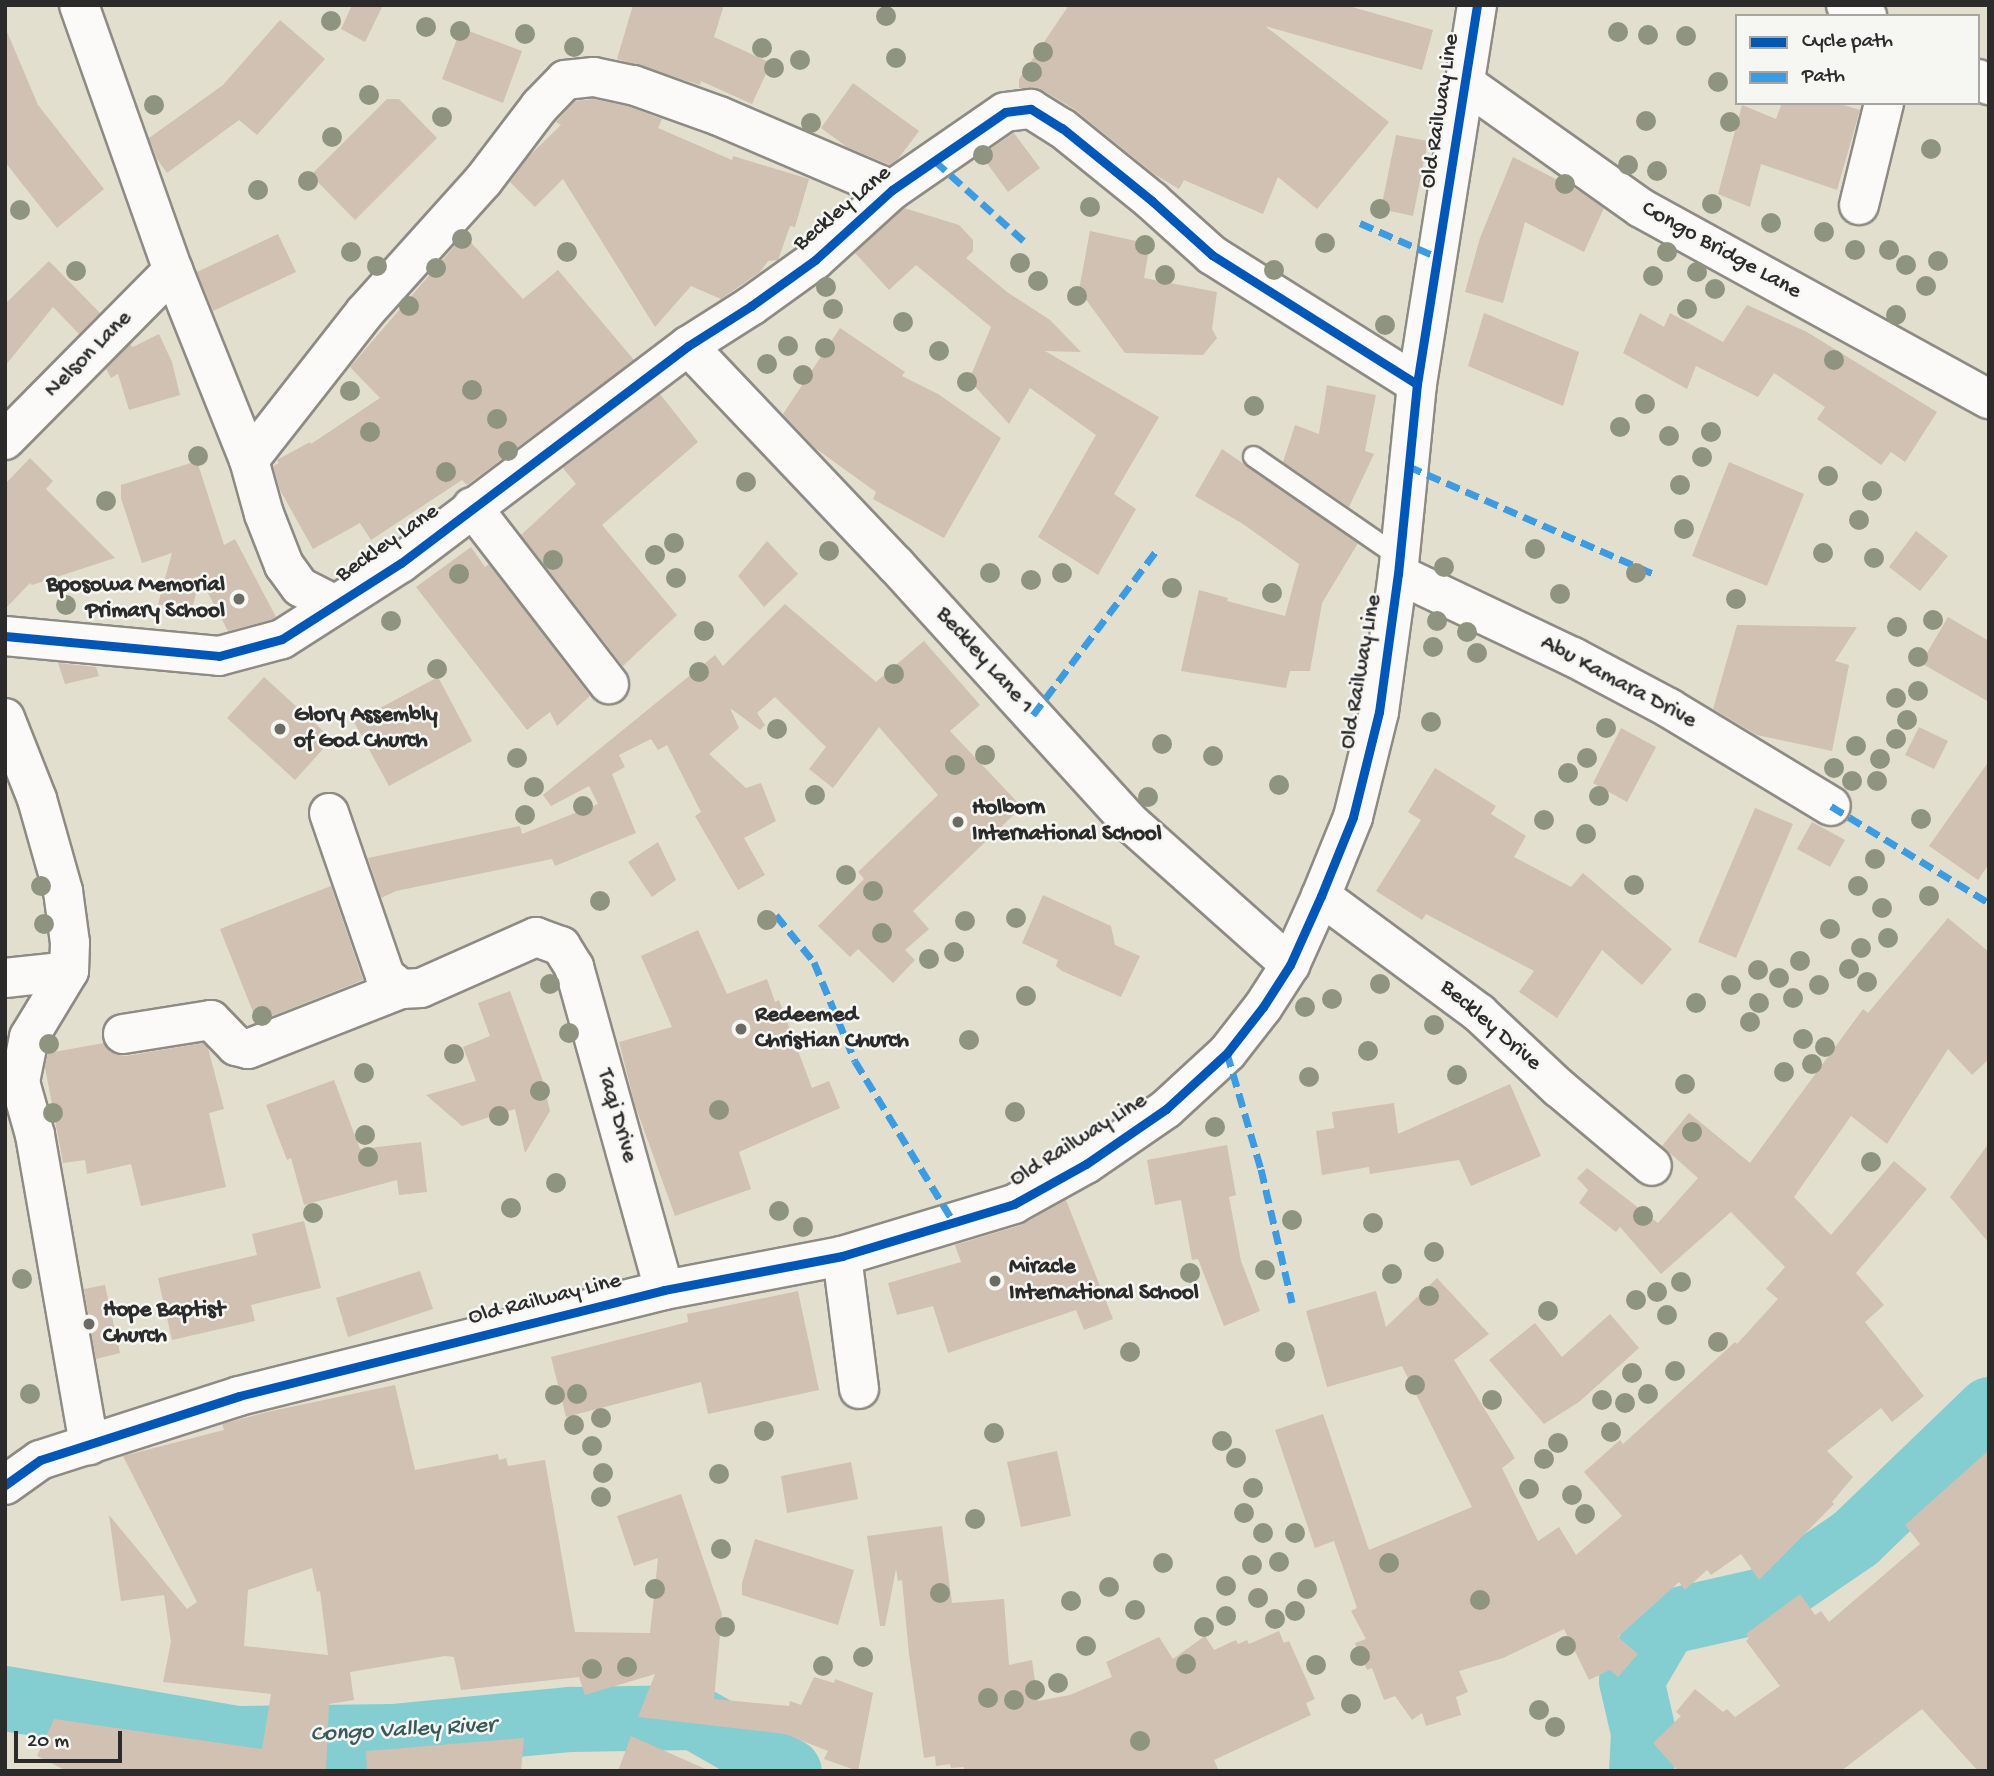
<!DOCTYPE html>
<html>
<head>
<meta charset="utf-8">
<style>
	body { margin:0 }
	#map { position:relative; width:1994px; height:1776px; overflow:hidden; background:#e3dfcf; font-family:"Gochi Hand",sans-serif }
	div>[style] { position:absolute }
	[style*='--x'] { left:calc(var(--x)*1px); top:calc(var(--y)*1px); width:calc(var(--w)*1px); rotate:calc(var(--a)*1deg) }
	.river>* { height:65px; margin:-32.5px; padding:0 32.5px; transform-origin:32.5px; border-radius:32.5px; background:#84ced1 }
	.building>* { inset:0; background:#d0c1b2 }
	.roads { filter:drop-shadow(2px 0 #8d8b83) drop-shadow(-2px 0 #8d8b83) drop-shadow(0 2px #8d8b83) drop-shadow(0 -2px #8d8b83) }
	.service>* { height:19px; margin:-9.5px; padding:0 9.5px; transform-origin:9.5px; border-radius:9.5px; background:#fbfaf8 }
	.minor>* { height:38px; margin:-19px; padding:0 19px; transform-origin:19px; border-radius:19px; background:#fbfaf8 }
	.tertiary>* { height:38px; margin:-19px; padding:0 19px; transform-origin:19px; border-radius:19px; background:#fbfaf8 }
	.quiet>* { height:7px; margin-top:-3.5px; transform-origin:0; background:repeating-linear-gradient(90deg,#3d9ce1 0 14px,transparent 0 21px) }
	.cycleway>* { height:9px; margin:-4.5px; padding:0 4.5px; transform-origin:4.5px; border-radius:4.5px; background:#0057b8 }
	.trees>* { width:20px; height:20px; margin:-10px; border-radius:50%; background:#8f9481 }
	.dots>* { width:19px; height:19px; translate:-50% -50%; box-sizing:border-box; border:4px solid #f6f6f2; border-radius:50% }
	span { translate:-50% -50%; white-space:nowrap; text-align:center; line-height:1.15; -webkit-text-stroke:5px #f6f6f2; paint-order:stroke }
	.street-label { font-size:23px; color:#2b2b2b }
	.poi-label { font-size:23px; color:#2b2b2b; font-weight:700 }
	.right { translate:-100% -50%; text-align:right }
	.left { translate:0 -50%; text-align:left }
	.water-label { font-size:24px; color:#395a5d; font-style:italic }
	.frame { position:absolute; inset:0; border:7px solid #2b2b2b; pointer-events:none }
	.legend { position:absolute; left:1735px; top:14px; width:245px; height:91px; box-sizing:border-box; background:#f6f6f2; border:2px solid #a5a5a2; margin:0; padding:9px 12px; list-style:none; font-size:21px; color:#2b2b2b }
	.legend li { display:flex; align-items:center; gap:14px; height:35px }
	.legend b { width:35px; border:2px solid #a5a5a2 }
	.scale { position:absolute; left:14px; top:1731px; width:108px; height:32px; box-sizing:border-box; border:4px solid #2b2b2b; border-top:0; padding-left:9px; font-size:21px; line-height:24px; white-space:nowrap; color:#2b2b2b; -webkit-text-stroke:5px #f6f6f2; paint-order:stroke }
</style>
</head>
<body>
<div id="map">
	<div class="river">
		<i style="--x:5;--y:1698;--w:235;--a:9.8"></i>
		<i style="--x:237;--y:1738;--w:155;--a:-0.7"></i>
		<i style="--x:392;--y:1736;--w:179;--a:-5.5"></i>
		<i style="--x:570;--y:1719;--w:124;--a:-0.9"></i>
		<i style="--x:694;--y:1717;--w:109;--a:29.6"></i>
		<i style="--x:1641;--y:1771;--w:39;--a:-87"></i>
		<i style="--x:1643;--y:1732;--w:53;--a:-103"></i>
		<i style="--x:1631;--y:1680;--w:67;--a:-59.6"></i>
		<i style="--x:1665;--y:1622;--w:104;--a:-12.8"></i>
		<i style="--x:1766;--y:1599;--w:108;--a:-34.4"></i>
		<i style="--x:1855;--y:1538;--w:186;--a:-43.9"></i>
	</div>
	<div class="building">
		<i style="clip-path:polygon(352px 5px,383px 5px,365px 42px,341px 29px)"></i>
		<i style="clip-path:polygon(633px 5px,724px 5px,714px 37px,771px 63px,752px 104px,701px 81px,700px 85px,617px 59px)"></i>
		<i style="clip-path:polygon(1069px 5px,1345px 5px,1433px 30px,1422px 70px,1265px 26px,1389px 122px,1317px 209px,1278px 177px,1263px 214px,1184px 180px,1179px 189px,1154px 174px,1074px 109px,1042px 90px,1019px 88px,1019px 79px)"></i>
		<i style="clip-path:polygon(280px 20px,325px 59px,257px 135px,239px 120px,167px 173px,157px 159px,149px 138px,223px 85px)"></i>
		<i style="clip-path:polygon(5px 27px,38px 105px,104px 189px,57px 228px,5px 162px)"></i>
		<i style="clip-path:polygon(461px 28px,522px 51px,503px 103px,442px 79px)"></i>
		<i style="clip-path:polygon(853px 83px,919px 131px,898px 159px,890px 165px,847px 147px,821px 128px)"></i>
		<i style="clip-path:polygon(387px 99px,399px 99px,437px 138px,355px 220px,311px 175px)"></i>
		<i style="clip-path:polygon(593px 99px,627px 106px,662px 119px,658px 128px,732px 160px,733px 156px,809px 179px,795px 227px,790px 226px,778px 260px,768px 261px,760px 272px,721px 299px,691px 286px,655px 327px,563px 179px,535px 207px,510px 182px,529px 156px,561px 125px,556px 122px,575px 101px)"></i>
		<i style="clip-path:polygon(1782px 103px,1837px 103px,1860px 110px,1837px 190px,1761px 164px,1750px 207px,1718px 194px,1742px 105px,1776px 119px)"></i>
		<i style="clip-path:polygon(1014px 133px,1040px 168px,1008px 192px,981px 155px)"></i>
		<i style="clip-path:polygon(1396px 135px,1428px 141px,1413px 216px,1381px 209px)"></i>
		<i style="clip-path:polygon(1513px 157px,1581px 192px,1604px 208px,1584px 252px,1525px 222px,1503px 303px,1465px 292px,1480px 238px)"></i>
		<i style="clip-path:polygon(904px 208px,959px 225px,973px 240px,973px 251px,966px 258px,1007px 292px,1050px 320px,1081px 352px,1045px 351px,1159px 417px,1114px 494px,1136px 509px,1098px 575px,1038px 537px,1096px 435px,1030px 388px,1009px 424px,969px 380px,991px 327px,916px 265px,889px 290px,855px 253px)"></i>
		<i style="clip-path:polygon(1090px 231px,1150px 244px,1144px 278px,1217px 292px,1212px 329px,1217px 338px,1203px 355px,1125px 353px,1079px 290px)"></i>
		<i style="clip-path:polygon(278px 234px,296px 272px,213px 311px,197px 272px)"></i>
		<i style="clip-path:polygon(464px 235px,523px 299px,558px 270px,634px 360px,467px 485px,462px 480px,371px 540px,360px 523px,313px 549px,280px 490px,273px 466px,279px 463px,277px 460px,310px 442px,311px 444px,380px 398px,350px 367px)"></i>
		<i style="clip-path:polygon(49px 261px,100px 313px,79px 334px,53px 307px,5px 366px,5px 304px)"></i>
		<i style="clip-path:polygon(1747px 305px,1807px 332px,1937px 412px,1905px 462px,1891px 452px,1881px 465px,1817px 419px,1825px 407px,1774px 373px,1758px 397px,1696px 366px,1687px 389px,1623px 353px,1640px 313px,1664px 327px,1670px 313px,1723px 342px)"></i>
		<i style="clip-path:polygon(1484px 313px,1579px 352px,1563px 406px,1468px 366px)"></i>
		<i style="clip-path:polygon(840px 328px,905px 372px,902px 376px,938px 394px,1001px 438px,944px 538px,873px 499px,876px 492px,815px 448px,783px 414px)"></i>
		<i style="clip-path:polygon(159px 334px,172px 362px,180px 395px,129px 410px,118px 374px,111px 378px,106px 369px,130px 344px,133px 347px)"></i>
		<i style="clip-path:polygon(1327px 385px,1376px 395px,1365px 451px,1374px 454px,1349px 507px,1283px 462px,1295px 425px,1319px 434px)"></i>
		<i style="clip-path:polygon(660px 394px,698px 442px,602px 525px,677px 615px,623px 666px,521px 535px,576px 484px,563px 468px)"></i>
		<i style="clip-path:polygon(1222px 449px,1358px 543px,1322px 603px,1310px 671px,1290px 671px,1286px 688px,1181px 671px,1199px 590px,1228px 598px,1227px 601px,1285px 616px,1299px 564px,1243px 524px,1195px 496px)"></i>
		<i style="clip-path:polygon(30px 458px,53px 481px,46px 489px,115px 558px,32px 585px,30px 583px,5px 609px,5px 484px)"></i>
		<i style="clip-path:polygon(197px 461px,224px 545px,235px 539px,276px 617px,273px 619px,228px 631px,200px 578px,191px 613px,158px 604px,172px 553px,142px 563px,121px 498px,121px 485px)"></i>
		<i style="clip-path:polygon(1729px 462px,1804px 494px,1767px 586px,1692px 556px)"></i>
		<i style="clip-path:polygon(1916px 531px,1948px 556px,1920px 591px,1889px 567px)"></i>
		<i style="clip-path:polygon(767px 541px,798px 574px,764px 607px,738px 576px)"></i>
		<i style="clip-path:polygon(471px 547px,485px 567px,489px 564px,590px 696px,557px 726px,550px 712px,527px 730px,416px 587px)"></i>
		<i style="clip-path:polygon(785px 604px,876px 682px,924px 641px,980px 705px,950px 731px,1022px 807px,913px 911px,929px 929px,905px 950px,915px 960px,893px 983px,858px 949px,850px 957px,818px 926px,864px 879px,858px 872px,938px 795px,879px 727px,833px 788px,809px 769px,826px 747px,775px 697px,757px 713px,765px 725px,760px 730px,730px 708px,739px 728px,709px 754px,746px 788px,761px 783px,776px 821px,744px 838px,765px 875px,738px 890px,695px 816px,701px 812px,667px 745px,658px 750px,651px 739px,619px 755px,625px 767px,612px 774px,636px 833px,555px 866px,552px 859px,396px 891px,381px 898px,368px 858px,520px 826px,522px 834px,598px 804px,589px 786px,551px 806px,543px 795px,715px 655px,723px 666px)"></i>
		<i style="clip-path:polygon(1948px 617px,1989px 641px,1989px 702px,1921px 663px)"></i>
		<i style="clip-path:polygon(1737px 625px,1857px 627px,1835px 661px,1849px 665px,1832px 751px,1757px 735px,1713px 709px)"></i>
		<i style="clip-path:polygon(58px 663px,96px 667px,99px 676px,65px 684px)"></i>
		<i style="clip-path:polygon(264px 677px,332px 739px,295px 780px,227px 718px)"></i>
		<i style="clip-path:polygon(438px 677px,472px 741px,389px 786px,354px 722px)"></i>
		<i style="clip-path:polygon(1919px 727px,1948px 741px,1934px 769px,1905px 755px)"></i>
		<i style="clip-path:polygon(1621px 728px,1656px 747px,1627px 802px,1593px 783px)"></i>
		<i style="clip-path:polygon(1989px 761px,1989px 864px,1978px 880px,1929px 846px)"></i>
		<i style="clip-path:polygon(1435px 768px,1496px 806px,1491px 814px,1526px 836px,1514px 857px,1571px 887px,1583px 873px,1672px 949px,1642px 985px,1602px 950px,1557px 1018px,1519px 992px,1534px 971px,1426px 914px,1422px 920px,1376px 891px,1421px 820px,1408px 812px)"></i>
		<i style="clip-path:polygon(1755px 808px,1793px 824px,1736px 958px,1698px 942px)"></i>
		<i style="clip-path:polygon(1812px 822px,1845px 840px,1830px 867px,1797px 849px)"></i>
		<i style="clip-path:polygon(658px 842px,676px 880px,652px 897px,628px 862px)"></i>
		<i style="clip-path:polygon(331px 886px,363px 980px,257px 1022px,220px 929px)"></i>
		<i style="clip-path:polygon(1043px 895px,1111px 926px,1115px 945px,1140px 956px,1121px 997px,1062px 971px,1056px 966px,1058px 960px,1022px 943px)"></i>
		<i style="clip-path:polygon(1948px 918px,1989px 952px,1989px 1059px,1972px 1075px,1948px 1049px,1887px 1144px,1851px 1116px,1794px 1197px,1831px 1235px,1894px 1161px,1927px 1189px,1856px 1273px,1884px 1305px,1865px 1322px,1924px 1396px,1892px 1422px,1881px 1408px,1827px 1451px,1853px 1477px,1832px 1502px,1834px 1504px,1759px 1580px,1741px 1554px,1711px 1575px,1707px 1570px,1685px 1590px,1679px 1582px,1618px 1637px,1638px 1654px,1618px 1677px,1610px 1670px,1589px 1680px,1564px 1629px,1503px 1658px,1459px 1671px,1468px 1692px,1456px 1697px,1461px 1715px,1426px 1726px,1422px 1713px,1412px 1720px,1395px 1696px,1384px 1700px,1372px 1668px,1367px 1670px,1355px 1643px,1366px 1639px,1351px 1611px,1357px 1608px,1334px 1541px,1315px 1548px,1275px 1430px,1323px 1414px,1369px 1550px,1472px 1507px,1402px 1366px,1327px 1387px,1306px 1311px,1376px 1291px,1386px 1327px,1437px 1278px,1489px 1334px,1454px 1360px,1515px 1458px,1502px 1468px,1538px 1541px,1559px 1527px,1576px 1555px,1622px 1516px,1584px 1472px,1620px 1440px,1623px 1444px,1735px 1342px,1737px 1344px,1778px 1299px,1766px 1289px,1785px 1267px,1731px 1212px,1661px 1274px,1620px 1227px,1616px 1232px,1579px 1203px,1588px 1190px,1577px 1178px,1587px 1168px,1658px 1223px,1698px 1178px,1662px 1146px,1689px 1113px,1750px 1163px,1863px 1009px,1868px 1013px)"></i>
		<i style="clip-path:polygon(698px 930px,727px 994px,767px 979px,775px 1002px,779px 1000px,812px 1088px,829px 1081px,840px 1108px,739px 1152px,751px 1189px,675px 1216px,635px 1105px,619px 1042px,672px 1027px,641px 956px)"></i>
		<i style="clip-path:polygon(510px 991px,542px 1078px,550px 1111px,525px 1153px,515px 1109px,462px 1126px,426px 1095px,476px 1081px,463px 1047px,490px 1036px,478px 1003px)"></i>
		<i style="clip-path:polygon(104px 1043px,115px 1054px,126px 1056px,203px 1043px,208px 1048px,224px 1109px,209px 1113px,226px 1187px,141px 1206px,131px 1164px,87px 1174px,85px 1160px,63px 1163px,45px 1067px,48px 1053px)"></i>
		<i style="clip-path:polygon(334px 1080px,360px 1149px,421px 1142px,427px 1192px,399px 1195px,397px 1180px,304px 1205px,291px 1158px,287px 1160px,266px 1105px)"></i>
		<i style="clip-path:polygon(1510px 1084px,1541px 1156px,1471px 1186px,1459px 1160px,1370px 1174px,1369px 1167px,1322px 1175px,1316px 1131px,1334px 1128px,1332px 1112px,1394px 1103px,1398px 1134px)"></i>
		<i style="clip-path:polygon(1989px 1143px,1989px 1243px,1950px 1197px)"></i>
		<i style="clip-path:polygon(1227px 1145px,1236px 1195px,1229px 1197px,1241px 1261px,1260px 1311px,1224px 1326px,1198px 1259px,1192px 1260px,1181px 1200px,1155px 1205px,1147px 1160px)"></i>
		<i style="clip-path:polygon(1066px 1200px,1113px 1319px,1084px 1330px,1076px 1310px,948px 1353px,933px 1306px,897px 1315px,888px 1283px,961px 1262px,955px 1245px,1021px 1225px)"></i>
		<i style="clip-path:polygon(304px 1221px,321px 1288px,251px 1305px,255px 1321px,172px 1340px,158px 1278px,257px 1255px,252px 1234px)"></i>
		<i style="clip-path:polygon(420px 1271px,433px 1309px,348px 1337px,336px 1298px)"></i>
		<i style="clip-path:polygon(105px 1285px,120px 1353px,96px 1359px,84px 1289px)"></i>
		<i style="clip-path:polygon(798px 1291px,819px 1390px,708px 1414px,701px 1382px,566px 1417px,551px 1357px,688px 1322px,687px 1314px)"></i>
		<i style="clip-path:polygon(1610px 1314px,1639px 1348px,1579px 1402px,1544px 1424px,1489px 1360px,1535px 1323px,1562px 1357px)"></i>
		<i style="clip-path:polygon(evenodd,395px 1385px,415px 1470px,498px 1454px,499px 1460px,506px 1458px,508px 1466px,545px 1460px,575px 1632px,650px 1633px,658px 1558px,634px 1566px,617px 1516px,681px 1494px,722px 1614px,714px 1699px,789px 1706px,790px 1701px,801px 1705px,814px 1677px,834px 1683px,835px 1679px,873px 1693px,858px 1771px,824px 1759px,828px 1751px,785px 1734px,638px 1717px,655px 1674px,585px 1695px,579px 1677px,461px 1690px,454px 1657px,445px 1656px,350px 1672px,354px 1700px,329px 1704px,326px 1771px,67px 1771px,37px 1756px,54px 1719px,262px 1749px,271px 1694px,163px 1682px,171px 1642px,164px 1595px,121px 1601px,109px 1515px,187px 1609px,197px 1602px,123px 1456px,224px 1430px,222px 1424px,267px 1412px,395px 1385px,312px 1568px,317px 1592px,320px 1591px,328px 1655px,244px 1646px,248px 1590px,312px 1568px)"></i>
		<i style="clip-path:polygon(1989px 1450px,1989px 1771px,1978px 1771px,1922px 1709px,1841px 1771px,1678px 1771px,1653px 1743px,1681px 1716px,1676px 1712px,1695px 1689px,1723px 1712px,1727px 1709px,1735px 1717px,1780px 1686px,1746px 1641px,1749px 1638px,1746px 1634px,1800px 1594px,1815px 1615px,1821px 1611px,1829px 1622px,1920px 1544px,1905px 1525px)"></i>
		<i style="clip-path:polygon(1057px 1451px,1071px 1516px,1021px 1527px,1007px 1462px)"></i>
		<i style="clip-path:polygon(851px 1462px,858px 1499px,787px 1513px,781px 1476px)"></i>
		<i style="clip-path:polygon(942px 1526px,952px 1603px,1004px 1599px,1009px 1665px,1032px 1660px,1038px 1701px,1070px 1695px,1112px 1677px,1106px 1662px,1159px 1637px,1173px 1659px,1205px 1636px,1214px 1650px,1236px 1640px,1238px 1644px,1247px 1640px,1249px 1644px,1279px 1631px,1284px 1643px,1289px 1641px,1315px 1699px,1306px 1703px,1311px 1715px,1214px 1760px,1219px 1771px,965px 1771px,964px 1767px,951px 1768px,950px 1764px,936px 1766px,935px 1756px,924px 1758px,909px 1654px,902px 1580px,898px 1581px,896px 1569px,885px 1626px,880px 1626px,867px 1536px)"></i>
		<i style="clip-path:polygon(755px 1539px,854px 1570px,838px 1625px,742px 1595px,742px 1583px)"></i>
		<i style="clip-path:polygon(631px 1736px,710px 1771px,618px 1771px)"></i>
		<i style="clip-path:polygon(524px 1738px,521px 1771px,367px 1771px,366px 1751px)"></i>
	</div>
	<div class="roads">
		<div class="service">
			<i style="--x:1253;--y:456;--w:176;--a:34.6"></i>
		</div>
		<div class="minor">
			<i style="--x:79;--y:5;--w:281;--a:70.5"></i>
			<i style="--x:173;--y:270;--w:205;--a:68.2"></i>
			<i style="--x:249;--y:460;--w:56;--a:74.5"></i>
			<i style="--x:264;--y:514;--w:55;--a:68.6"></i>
			<i style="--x:284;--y:565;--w:27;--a:54"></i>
			<i style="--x:300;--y:587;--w:38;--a:27"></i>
			<i style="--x:1846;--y:5;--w:24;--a:28"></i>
			<i style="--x:1978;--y:79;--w:13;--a:29"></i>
			<i style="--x:1466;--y:84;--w:214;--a:35.3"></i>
			<i style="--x:1641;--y:208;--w:397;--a:28.8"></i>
			<i style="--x:1859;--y:205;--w:105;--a:-76.2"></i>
			<i style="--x:688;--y:346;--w:302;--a:46.5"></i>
			<i style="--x:896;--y:565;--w:350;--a:47.7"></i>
			<i style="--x:1132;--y:824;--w:212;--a:41.7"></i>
			<i style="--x:5;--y:440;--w:239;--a:-45.3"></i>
			<i style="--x:249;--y:460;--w:188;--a:-51.9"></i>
			<i style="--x:365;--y:312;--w:176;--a:-48"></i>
			<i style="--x:483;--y:181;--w:94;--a:-52.8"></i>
			<i style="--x:540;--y:106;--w:36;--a:-46"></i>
			<i style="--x:565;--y:80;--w:29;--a:-6"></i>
			<i style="--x:594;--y:77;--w:40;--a:12"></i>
			<i style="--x:633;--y:85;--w:91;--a:19.8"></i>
			<i style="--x:719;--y:116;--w:188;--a:23.2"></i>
			<i style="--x:472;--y:507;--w:224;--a:52.3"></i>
			<i style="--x:1398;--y:574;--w:194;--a:25.4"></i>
			<i style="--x:1573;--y:657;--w:109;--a:28"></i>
			<i style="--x:1669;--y:708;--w:189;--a:31.2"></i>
			<i style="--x:5;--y:636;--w:215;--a:5.3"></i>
			<i style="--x:219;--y:656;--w:65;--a:-15.1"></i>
			<i style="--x:282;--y:639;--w:141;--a:-32.6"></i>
			<i style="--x:401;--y:563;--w:360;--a:-37.1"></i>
			<i style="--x:688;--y:346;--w:75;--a:-32.4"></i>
			<i style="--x:751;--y:306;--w:79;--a:-35.7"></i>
			<i style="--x:815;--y:260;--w:104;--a:-42.3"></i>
			<i style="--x:892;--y:190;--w:137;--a:-34.6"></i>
			<i style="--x:1005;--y:112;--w:26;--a:-7"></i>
			<i style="--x:1031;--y:109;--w:36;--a:32"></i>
			<i style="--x:1062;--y:128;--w:116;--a:39"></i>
			<i style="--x:1152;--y:201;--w:81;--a:42"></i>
			<i style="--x:1212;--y:255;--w:242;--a:32.2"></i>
			<i style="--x:5;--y:718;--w:87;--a:68.4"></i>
			<i style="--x:37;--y:799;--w:96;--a:74.2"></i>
			<i style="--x:63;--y:891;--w:52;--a:82.3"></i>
			<i style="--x:70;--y:943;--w:28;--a:92"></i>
			<i style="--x:69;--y:971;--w:77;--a:121.2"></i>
			<i style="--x:29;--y:1037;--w:46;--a:101.3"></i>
			<i style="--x:20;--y:1082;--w:55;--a:74.2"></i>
			<i style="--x:35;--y:1135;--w:315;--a:80.1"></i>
			<i style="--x:329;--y:813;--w:172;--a:71"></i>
			<i style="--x:385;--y:976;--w:21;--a:39"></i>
			<i style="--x:401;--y:989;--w:20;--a:-3"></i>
			<i style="--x:421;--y:988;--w:126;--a:-23.9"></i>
			<i style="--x:536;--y:937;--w:27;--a:20"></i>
			<i style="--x:561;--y:946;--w:25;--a:58"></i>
			<i style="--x:574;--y:967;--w:335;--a:74.4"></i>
			<i style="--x:1321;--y:896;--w:197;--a:36.5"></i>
			<i style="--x:1479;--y:1013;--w:110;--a:43.2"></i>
			<i style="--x:1559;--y:1088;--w:121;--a:40"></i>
			<i style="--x:5;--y:978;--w:64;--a:-6.2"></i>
			<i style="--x:123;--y:1034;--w:89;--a:-9"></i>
			<i style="--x:211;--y:1020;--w:36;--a:46"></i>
			<i style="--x:236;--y:1046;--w:12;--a:14"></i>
			<i style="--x:248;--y:1049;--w:164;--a:-21.4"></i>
			<i style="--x:842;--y:1256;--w:134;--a:82.7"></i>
		</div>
		<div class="tertiary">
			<i style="--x:5;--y:1485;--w:43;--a:-35.5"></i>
			<i style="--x:40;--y:1460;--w:209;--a:-17.8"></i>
			<i style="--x:239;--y:1396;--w:438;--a:-14"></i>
			<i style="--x:664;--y:1290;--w:181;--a:-10.8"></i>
			<i style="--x:842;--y:1256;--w:180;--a:-16.8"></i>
			<i style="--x:1014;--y:1204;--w:82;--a:-29.1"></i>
			<i style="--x:1086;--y:1164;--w:97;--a:-34.5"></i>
			<i style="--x:1166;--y:1109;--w:83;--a:-42.6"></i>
			<i style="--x:1227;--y:1053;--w:58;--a:-52"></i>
			<i style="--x:1263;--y:1007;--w:50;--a:-57.3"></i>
			<i style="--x:1290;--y:965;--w:76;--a:-65.8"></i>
			<i style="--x:1321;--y:896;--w:85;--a:-67.9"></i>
			<i style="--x:1353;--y:817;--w:108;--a:-76.1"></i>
			<i style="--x:1379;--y:712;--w:139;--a:-82.2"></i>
			<i style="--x:1398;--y:574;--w:191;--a:-84.3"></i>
			<i style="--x:1417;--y:384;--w:384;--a:-81"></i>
		</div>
	</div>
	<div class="quiet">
		<i style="--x:935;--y:161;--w:121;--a:42"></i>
		<i style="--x:1360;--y:223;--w:84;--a:23.8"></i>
		<i style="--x:1408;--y:466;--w:269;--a:23.7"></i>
		<i style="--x:1033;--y:715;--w:206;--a:-53.1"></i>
		<i style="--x:1831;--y:806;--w:185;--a:31.5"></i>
		<i style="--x:776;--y:915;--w:60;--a:51"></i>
		<i style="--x:814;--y:962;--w:107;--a:67.5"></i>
		<i style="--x:855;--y:1061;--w:191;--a:58.5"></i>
		<i style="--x:1227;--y:1053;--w:121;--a:73.7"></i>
		<i style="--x:1261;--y:1169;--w:137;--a:76.9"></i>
	</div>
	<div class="cycleway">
		<i style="--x:5;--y:636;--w:215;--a:5.3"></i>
		<i style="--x:219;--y:656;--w:65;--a:-15.1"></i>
		<i style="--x:282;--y:639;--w:141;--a:-32.6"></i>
		<i style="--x:401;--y:563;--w:360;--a:-37.1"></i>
		<i style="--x:688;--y:346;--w:75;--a:-32.4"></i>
		<i style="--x:751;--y:306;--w:79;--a:-35.7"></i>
		<i style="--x:815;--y:260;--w:104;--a:-42.3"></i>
		<i style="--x:892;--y:190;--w:137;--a:-34.6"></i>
		<i style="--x:1005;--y:112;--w:26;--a:-7"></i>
		<i style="--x:1031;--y:109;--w:36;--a:32"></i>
		<i style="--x:1062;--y:128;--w:116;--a:39"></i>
		<i style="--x:1152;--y:201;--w:81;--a:42"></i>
		<i style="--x:1212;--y:255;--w:242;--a:32.2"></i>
		<i style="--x:5;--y:1485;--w:43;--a:-35.5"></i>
		<i style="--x:40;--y:1460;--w:209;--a:-17.8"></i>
		<i style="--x:239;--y:1396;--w:438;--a:-14"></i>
		<i style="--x:664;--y:1290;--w:181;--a:-10.8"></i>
		<i style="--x:842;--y:1256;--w:180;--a:-16.8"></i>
		<i style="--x:1014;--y:1204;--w:82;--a:-29.1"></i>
		<i style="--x:1086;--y:1164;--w:97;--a:-34.5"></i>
		<i style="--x:1166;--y:1109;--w:83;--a:-42.6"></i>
		<i style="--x:1227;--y:1053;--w:58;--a:-52"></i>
		<i style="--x:1263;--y:1007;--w:50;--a:-57.3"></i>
		<i style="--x:1290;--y:965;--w:76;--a:-65.8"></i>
		<i style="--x:1321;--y:896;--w:85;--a:-67.9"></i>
		<i style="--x:1353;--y:817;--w:108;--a:-76.1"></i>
		<i style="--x:1379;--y:712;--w:139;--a:-82.2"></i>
		<i style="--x:1398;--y:574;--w:191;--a:-84.3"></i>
		<i style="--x:1417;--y:384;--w:384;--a:-81"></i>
	</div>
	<div class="trees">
		<i style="left:886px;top:16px"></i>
		<i style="left:331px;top:21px"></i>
		<i style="left:426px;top:27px"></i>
		<i style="left:460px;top:31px"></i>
		<i style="left:1618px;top:32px"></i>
		<i style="left:525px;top:34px"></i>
		<i style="left:1648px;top:35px"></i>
		<i style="left:1686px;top:36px"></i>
		<i style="left:574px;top:47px"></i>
		<i style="left:762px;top:48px"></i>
		<i style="left:1043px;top:52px"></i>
		<i style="left:896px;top:58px"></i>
		<i style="left:800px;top:60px"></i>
		<i style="left:774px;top:68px"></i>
		<i style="left:1032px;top:72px"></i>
		<i style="left:1718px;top:82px"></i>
		<i style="left:369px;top:95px"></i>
		<i style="left:154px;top:105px"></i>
		<i style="left:442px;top:117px"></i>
		<i style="left:1646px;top:121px"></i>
		<i style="left:1730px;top:122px"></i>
		<i style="left:811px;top:123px"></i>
		<i style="left:332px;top:137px"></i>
		<i style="left:1931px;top:149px"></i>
		<i style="left:983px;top:155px"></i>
		<i style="left:1628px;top:165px"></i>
		<i style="left:1657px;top:171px"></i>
		<i style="left:308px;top:181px"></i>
		<i style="left:1565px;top:184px"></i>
		<i style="left:258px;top:190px"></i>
		<i style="left:1712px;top:204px"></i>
		<i style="left:1090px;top:207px"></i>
		<i style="left:1380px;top:209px"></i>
		<i style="left:20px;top:210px"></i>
		<i style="left:1771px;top:223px"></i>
		<i style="left:1824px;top:232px"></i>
		<i style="left:462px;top:239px"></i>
		<i style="left:1325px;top:243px"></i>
		<i style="left:1145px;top:245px"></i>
		<i style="left:1855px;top:250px"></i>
		<i style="left:1889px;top:250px"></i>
		<i style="left:351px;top:252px"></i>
		<i style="left:567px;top:252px"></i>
		<i style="left:1667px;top:252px"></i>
		<i style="left:1938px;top:261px"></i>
		<i style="left:1020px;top:263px"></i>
		<i style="left:1906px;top:265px"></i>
		<i style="left:377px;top:266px"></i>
		<i style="left:436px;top:268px"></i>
		<i style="left:1274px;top:270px"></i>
		<i style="left:76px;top:271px"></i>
		<i style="left:1697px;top:272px"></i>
		<i style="left:1165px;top:275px"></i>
		<i style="left:1653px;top:276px"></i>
		<i style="left:1038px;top:281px"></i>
		<i style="left:1926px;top:286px"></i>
		<i style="left:826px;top:287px"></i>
		<i style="left:1715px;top:289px"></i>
		<i style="left:1077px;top:296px"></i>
		<i style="left:409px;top:306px"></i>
		<i style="left:833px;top:309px"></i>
		<i style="left:1687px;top:309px"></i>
		<i style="left:1896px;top:315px"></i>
		<i style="left:903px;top:322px"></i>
		<i style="left:1385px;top:325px"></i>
		<i style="left:788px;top:346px"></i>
		<i style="left:825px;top:348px"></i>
		<i style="left:939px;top:351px"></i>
		<i style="left:1834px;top:360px"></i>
		<i style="left:767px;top:364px"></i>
		<i style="left:803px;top:375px"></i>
		<i style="left:967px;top:382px"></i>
		<i style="left:472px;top:390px"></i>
		<i style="left:350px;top:391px"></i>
		<i style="left:1645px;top:404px"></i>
		<i style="left:1254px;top:406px"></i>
		<i style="left:497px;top:419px"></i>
		<i style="left:1620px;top:427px"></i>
		<i style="left:370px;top:432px"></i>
		<i style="left:1711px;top:432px"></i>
		<i style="left:1669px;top:436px"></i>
		<i style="left:508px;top:451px"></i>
		<i style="left:198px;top:456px"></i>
		<i style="left:1702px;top:457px"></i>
		<i style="left:446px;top:472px"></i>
		<i style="left:1828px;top:476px"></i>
		<i style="left:746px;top:482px"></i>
		<i style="left:1680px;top:485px"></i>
		<i style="left:1872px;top:491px"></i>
		<i style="left:106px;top:501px"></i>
		<i style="left:1859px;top:520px"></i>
		<i style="left:1684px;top:529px"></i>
		<i style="left:674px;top:543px"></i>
		<i style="left:1535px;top:549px"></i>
		<i style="left:829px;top:551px"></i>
		<i style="left:1823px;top:553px"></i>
		<i style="left:655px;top:555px"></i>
		<i style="left:1874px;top:558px"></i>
		<i style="left:553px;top:560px"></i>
		<i style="left:1444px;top:567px"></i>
		<i style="left:990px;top:573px"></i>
		<i style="left:1062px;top:573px"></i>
		<i style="left:1636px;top:573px"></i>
		<i style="left:459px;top:574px"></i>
		<i style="left:676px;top:578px"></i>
		<i style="left:1031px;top:580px"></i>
		<i style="left:1172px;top:588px"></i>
		<i style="left:1272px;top:593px"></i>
		<i style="left:1560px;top:594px"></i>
		<i style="left:1736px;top:599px"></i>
		<i style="left:66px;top:605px"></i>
		<i style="left:1933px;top:620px"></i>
		<i style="left:391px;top:621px"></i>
		<i style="left:1437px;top:621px"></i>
		<i style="left:1897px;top:627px"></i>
		<i style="left:704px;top:631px"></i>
		<i style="left:1467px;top:632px"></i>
		<i style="left:1433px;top:647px"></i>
		<i style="left:1477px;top:653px"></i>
		<i style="left:1918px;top:657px"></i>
		<i style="left:437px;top:669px"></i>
		<i style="left:699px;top:672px"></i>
		<i style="left:894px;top:674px"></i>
		<i style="left:1918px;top:691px"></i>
		<i style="left:1896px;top:698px"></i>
		<i style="left:1907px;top:720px"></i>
		<i style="left:1431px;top:722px"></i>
		<i style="left:1606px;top:728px"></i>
		<i style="left:777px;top:729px"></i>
		<i style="left:1896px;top:739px"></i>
		<i style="left:1162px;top:744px"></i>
		<i style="left:1856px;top:746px"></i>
		<i style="left:985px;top:755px"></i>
		<i style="left:1213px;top:756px"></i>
		<i style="left:517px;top:758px"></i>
		<i style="left:1587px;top:758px"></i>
		<i style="left:1880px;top:759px"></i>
		<i style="left:955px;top:765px"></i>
		<i style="left:1834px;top:768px"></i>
		<i style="left:1568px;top:773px"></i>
		<i style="left:1852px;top:781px"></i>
		<i style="left:1877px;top:781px"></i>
		<i style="left:1279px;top:785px"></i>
		<i style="left:534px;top:787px"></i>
		<i style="left:815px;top:795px"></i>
		<i style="left:1599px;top:796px"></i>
		<i style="left:1148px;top:797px"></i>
		<i style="left:583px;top:806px"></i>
		<i style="left:525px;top:815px"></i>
		<i style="left:1921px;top:819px"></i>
		<i style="left:1544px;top:820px"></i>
		<i style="left:1586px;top:834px"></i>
		<i style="left:1875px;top:859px"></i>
		<i style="left:846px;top:875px"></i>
		<i style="left:1634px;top:885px"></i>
		<i style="left:41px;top:886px"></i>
		<i style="left:1858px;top:886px"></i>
		<i style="left:873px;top:891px"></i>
		<i style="left:1929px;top:896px"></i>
		<i style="left:600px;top:901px"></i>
		<i style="left:1882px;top:908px"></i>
		<i style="left:1016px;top:918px"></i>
		<i style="left:767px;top:920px"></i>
		<i style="left:965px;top:921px"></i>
		<i style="left:44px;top:924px"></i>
		<i style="left:1830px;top:929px"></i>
		<i style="left:882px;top:933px"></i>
		<i style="left:1888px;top:938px"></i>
		<i style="left:1861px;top:948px"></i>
		<i style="left:954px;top:952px"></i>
		<i style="left:929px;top:959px"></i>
		<i style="left:1800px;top:961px"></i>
		<i style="left:1849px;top:969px"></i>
		<i style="left:1758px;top:970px"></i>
		<i style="left:1779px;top:978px"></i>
		<i style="left:1867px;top:982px"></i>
		<i style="left:550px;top:984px"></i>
		<i style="left:1380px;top:984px"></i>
		<i style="left:1731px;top:985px"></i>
		<i style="left:1819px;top:985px"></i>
		<i style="left:1026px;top:996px"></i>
		<i style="left:1793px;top:998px"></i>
		<i style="left:1332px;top:999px"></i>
		<i style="left:1696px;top:1003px"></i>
		<i style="left:1759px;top:1003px"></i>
		<i style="left:1305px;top:1007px"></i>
		<i style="left:262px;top:1016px"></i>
		<i style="left:1750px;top:1022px"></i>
		<i style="left:1434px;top:1025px"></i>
		<i style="left:569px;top:1033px"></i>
		<i style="left:1803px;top:1039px"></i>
		<i style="left:969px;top:1040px"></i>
		<i style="left:49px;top:1044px"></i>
		<i style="left:1825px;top:1047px"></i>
		<i style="left:1368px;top:1051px"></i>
		<i style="left:454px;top:1054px"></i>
		<i style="left:1812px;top:1064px"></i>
		<i style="left:1784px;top:1072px"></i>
		<i style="left:364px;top:1073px"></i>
		<i style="left:1457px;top:1075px"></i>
		<i style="left:1309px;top:1077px"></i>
		<i style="left:1685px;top:1084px"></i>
		<i style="left:540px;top:1091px"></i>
		<i style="left:719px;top:1110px"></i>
		<i style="left:1015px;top:1112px"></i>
		<i style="left:53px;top:1113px"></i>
		<i style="left:499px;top:1116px"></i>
		<i style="left:1215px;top:1127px"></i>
		<i style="left:1692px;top:1132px"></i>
		<i style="left:365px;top:1135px"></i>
		<i style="left:368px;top:1157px"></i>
		<i style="left:1871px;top:1162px"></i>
		<i style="left:556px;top:1183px"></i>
		<i style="left:511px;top:1208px"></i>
		<i style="left:779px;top:1211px"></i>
		<i style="left:313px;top:1213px"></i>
		<i style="left:1643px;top:1216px"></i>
		<i style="left:1292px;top:1220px"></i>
		<i style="left:1373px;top:1223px"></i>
		<i style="left:803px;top:1227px"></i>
		<i style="left:1434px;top:1252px"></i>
		<i style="left:1265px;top:1270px"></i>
		<i style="left:1190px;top:1273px"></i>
		<i style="left:1392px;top:1274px"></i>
		<i style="left:22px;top:1279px"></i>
		<i style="left:1681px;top:1282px"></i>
		<i style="left:1657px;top:1292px"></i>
		<i style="left:1429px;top:1296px"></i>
		<i style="left:1636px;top:1300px"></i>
		<i style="left:1548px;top:1311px"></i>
		<i style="left:1667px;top:1315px"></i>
		<i style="left:1718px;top:1342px"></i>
		<i style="left:1130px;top:1352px"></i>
		<i style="left:1285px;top:1352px"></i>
		<i style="left:1675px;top:1371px"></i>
		<i style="left:1632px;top:1373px"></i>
		<i style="left:1415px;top:1385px"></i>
		<i style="left:30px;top:1394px"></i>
		<i style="left:577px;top:1394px"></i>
		<i style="left:1648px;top:1394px"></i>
		<i style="left:555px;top:1395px"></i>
		<i style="left:1492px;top:1400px"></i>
		<i style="left:1602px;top:1400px"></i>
		<i style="left:1625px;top:1403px"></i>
		<i style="left:601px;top:1418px"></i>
		<i style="left:574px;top:1425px"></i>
		<i style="left:764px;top:1431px"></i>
		<i style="left:1611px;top:1432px"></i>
		<i style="left:994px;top:1433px"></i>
		<i style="left:1222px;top:1441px"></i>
		<i style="left:1558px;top:1443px"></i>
		<i style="left:592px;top:1446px"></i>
		<i style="left:1236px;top:1458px"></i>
		<i style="left:1544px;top:1459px"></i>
		<i style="left:603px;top:1473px"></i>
		<i style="left:719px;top:1474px"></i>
		<i style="left:1253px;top:1488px"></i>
		<i style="left:1529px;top:1489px"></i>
		<i style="left:1572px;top:1495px"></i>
		<i style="left:601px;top:1497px"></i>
		<i style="left:1244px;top:1513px"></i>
		<i style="left:1585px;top:1514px"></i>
		<i style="left:975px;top:1519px"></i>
		<i style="left:1263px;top:1533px"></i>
		<i style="left:1295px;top:1533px"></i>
		<i style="left:721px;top:1549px"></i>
		<i style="left:1279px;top:1562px"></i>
		<i style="left:1163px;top:1563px"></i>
		<i style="left:1389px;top:1563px"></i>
		<i style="left:1252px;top:1565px"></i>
		<i style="left:1226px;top:1586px"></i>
		<i style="left:1109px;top:1587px"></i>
		<i style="left:655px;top:1589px"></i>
		<i style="left:1307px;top:1589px"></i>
		<i style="left:940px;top:1593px"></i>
		<i style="left:1258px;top:1598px"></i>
		<i style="left:1480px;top:1600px"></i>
		<i style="left:1071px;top:1601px"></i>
		<i style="left:1135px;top:1610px"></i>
		<i style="left:1295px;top:1611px"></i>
		<i style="left:1226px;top:1616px"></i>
		<i style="left:1275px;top:1619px"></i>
		<i style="left:725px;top:1627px"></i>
		<i style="left:1204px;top:1627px"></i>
		<i style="left:1086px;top:1646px"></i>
		<i style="left:1566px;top:1646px"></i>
		<i style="left:1360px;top:1656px"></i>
		<i style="left:863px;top:1657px"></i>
		<i style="left:1186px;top:1664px"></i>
		<i style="left:1316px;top:1665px"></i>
		<i style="left:823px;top:1666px"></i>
		<i style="left:627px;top:1667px"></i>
		<i style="left:592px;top:1669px"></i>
		<i style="left:1058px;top:1683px"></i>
		<i style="left:1035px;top:1690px"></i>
		<i style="left:988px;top:1698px"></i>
		<i style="left:1014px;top:1700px"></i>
		<i style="left:1351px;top:1704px"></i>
		<i style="left:1539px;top:1710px"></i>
		<i style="left:1555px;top:1727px"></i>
		<i style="left:1140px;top:1741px"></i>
	</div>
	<div class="dots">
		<i style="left:239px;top:599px;background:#6b6a64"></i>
		<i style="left:280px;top:729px;background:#6b6a64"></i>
		<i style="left:958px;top:822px;background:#6b6a64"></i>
		<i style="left:741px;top:1029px;background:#6b6a64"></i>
		<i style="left:995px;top:1281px;background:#6b6a64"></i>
		<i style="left:89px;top:1324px;background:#6b6a64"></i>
	</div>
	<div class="street-label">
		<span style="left:1441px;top:111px;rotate:-81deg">Old Railway Line</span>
		<span style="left:843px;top:209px;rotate:-40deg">Beckley Lane</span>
		<span style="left:1721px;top:251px;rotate:29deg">Congo Bridge Lane</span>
		<span style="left:89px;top:355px;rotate:-45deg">Nelson Lane</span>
		<span style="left:388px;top:544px;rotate:-35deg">Beckley Lane</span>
		<span style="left:984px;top:661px;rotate:48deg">Beckley Lane 1</span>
		<span style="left:1362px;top:672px;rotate:-80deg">Old Railway Line</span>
		<span style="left:1618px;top:683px;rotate:28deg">Abu Kamara Drive</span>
		<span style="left:1490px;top:1026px;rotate:41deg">Beckley Drive</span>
		<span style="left:616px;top:1116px;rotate:74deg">Taqi Drive</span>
		<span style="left:1079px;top:1141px;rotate:-32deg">Old Railway Line</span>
		<span style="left:545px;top:1300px;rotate:-14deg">Old Railway Line</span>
	</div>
	<div class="poi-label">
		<span class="right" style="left:225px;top:599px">Bposowa Memorial<br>Primary School</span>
		<span class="left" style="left:294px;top:729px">Glory Assembly<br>of God Church</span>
		<span class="left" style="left:972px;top:822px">Holborn<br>International School</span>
		<span class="left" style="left:755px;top:1029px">Redeemed<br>Christian Church</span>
		<span class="left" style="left:1009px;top:1281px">Miracle<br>International School</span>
		<span class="left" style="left:103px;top:1324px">Hope Baptist<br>Church</span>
	</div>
	<div class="water-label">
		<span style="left:403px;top:1731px;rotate:-3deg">Congo Valley River</span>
	</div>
	<div class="frame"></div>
	<ul class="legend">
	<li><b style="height:9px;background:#0057b8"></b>Cycle path</li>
	<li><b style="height:9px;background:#3d9ce1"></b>Path</li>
	</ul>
	<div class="scale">20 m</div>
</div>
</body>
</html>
